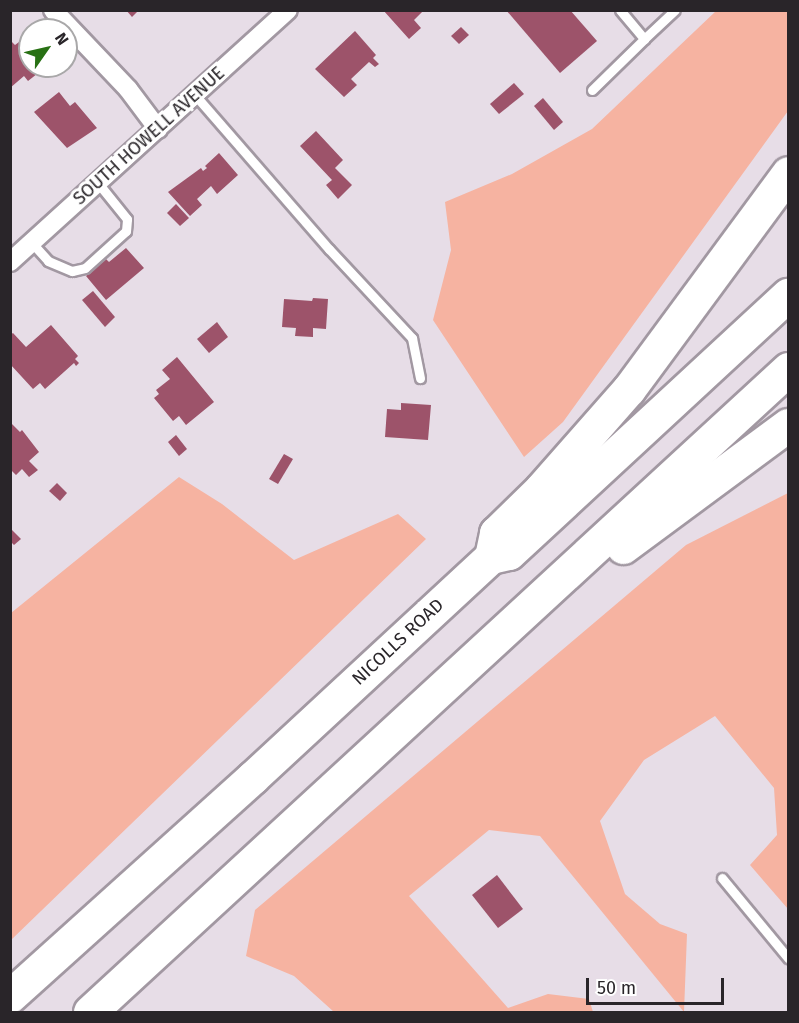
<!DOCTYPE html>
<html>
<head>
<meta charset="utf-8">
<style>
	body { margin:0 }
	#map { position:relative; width:799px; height:1023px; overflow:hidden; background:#e7dde7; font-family:"Fira Sans",sans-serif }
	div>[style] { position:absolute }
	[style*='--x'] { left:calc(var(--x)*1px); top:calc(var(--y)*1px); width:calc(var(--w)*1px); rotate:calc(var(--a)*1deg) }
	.green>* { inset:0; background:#f6b3a1 }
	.building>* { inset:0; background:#9d536a }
	.roads { filter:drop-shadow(2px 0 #a298a2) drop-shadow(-2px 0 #a298a2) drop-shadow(0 2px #a298a2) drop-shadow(0 -2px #a298a2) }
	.lane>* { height:9px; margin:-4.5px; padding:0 4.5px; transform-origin:4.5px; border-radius:4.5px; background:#fff }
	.street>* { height:18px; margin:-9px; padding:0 9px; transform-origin:9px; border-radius:9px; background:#fff }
	.highway>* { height:33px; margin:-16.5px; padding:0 16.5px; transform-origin:16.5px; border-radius:16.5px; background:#fff }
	span { translate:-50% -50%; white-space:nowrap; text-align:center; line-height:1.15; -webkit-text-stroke:6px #fff; paint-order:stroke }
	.street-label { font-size:18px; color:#292529 }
	.frame { position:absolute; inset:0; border:12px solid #292529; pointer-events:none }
	.north { position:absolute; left:18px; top:18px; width:60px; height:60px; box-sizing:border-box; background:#fff; border:2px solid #a9a8a9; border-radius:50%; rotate:56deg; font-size:16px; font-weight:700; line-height:24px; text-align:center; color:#292529 }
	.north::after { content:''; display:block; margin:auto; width:21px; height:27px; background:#287114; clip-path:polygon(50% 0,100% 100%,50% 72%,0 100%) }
	.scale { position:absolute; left:586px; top:978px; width:138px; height:27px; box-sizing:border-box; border:3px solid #292529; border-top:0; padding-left:8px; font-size:18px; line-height:21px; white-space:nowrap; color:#292529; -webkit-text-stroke:4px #fff; paint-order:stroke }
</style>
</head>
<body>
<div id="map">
	<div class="green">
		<i style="clip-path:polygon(716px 11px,788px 11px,788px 111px,563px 422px,524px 457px,433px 320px,451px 250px,445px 202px,512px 174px,592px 129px)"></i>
		<i style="clip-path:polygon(179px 477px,222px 504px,294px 560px,398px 514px,426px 539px,11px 940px,11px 613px)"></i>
		<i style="clip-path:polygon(788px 493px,788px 909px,750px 865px,777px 835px,774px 788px,715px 716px,644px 760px,600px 821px,625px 894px,660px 924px,687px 934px,684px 1012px,540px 836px,489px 830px,409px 896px,508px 1008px,548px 994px,589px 999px,593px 1012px,334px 1012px,294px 976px,246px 956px,255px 910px,686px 545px)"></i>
	</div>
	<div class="building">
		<i style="clip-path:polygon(126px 10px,139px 10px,132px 17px)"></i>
		<i style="clip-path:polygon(383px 10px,424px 10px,414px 20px,421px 28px,409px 39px)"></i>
		<i style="clip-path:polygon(506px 10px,570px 10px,597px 41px,560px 73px)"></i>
		<i style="clip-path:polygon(461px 27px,469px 35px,459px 44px,451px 36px)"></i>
		<i style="clip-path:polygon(355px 31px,376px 55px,373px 58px,379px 64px,375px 67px,369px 62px,351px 79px,357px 85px,344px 97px,315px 69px)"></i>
		<i style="clip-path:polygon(10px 40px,15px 45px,19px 42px,30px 56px,30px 66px,39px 66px,42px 70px,28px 81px,24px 76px,10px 88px)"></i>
		<i style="clip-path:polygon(514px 83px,524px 94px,499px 114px,490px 104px)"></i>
		<i style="clip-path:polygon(59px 92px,70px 106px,75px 102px,97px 128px,67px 148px,34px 112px)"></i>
		<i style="clip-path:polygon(543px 98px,563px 122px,554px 130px,534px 106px)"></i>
		<i style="clip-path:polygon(316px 131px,343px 160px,335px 168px,352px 185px,338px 199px,326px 185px,332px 180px,300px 146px)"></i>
		<i style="clip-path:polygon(219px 153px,238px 175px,217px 194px,211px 186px,197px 199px,202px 205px,190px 216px,168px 192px,201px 168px,203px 171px,207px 168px,205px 166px)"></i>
		<i style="clip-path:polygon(176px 204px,189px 218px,180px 226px,167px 213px)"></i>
		<i style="clip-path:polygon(126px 248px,144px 268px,106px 300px,86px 276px,106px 259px,109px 262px)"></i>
		<i style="clip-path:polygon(93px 291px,115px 317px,105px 327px,82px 300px)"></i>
		<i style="clip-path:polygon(313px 298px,328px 299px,326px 329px,313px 328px,313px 337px,295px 336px,296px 328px,282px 327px,284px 299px,312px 301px)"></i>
		<i style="clip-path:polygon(217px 322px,228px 337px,209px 353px,197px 339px)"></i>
		<i style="clip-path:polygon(51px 325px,78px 356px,75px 359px,79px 363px,76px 366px,74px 363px,45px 389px,40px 383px,33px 389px,10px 364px,10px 335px,13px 333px,26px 347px)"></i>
		<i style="clip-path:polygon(177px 357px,214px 402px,186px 425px,179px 416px,173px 421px,154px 398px,159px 394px,156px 390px,170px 379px,162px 370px)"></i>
		<i style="clip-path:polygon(401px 403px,431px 405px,428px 440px,385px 437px,387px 409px,401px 410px)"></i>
		<i style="clip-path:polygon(10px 422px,20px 432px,22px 430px,39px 452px,29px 461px,38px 470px,29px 477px,22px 469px,16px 475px,10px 469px)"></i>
		<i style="clip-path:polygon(176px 435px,187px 449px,179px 456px,168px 442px)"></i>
		<i style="clip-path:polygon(284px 454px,293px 459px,278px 484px,269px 479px)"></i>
		<i style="clip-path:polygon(57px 483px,67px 493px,60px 501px,49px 491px)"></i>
		<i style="clip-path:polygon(10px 528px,21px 539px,14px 545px,10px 541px)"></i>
		<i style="clip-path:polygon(497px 875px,523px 909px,498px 928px,472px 895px)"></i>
	</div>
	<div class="roads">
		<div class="lane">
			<i style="--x:620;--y:10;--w:38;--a:50"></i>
			<i style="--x:644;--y:39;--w:42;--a:-43.1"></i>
			<i style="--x:592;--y:90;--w:73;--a:-44.4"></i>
			<i style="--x:195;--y:95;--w:204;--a:49"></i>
			<i style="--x:329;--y:249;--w:122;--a:47"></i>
			<i style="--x:412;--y:338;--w:41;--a:78.7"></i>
			<i style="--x:32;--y:243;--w:24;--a:48"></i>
			<i style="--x:48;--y:261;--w:26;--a:23"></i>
			<i style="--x:72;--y:271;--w:13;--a:-13"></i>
			<i style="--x:85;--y:268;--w:55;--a:-42.1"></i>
			<i style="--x:126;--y:231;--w:12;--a:-85"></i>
			<i style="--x:127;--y:219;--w:46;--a:-128.9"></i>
			<i style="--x:722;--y:878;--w:104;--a:50.5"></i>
		</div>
		<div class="street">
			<i style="--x:53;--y:10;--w:109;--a:46.5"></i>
			<i style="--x:128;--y:89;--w:50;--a:53.1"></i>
			<i style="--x:10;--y:262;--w:375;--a:-42.2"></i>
		</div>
		<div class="highway">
			<i style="--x:623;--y:547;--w:205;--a:-36.5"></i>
			<i style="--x:491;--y:557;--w:25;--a:-78"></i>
			<i style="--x:496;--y:533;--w:63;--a:-44.4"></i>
			<i style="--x:541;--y:489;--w:133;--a:-48.7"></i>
			<i style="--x:629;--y:389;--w:268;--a:-53.6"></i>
			<i style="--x:10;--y:996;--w:326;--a:-42"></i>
			<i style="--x:252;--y:778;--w:326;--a:-42.8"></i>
			<i style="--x:491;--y:557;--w:18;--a:-13"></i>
			<i style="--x:509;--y:553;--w:380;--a:-42.8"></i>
			<i style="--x:90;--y:1012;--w:949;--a:-42.65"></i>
		</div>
	</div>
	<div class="street-label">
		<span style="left:149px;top:136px;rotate:-42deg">SOUTH HOWELL AVENUE</span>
		<span style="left:398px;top:642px;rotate:-43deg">NICOLLS ROAD</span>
	</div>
	<div class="frame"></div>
	<div class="north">N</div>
	<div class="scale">50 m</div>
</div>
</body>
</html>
